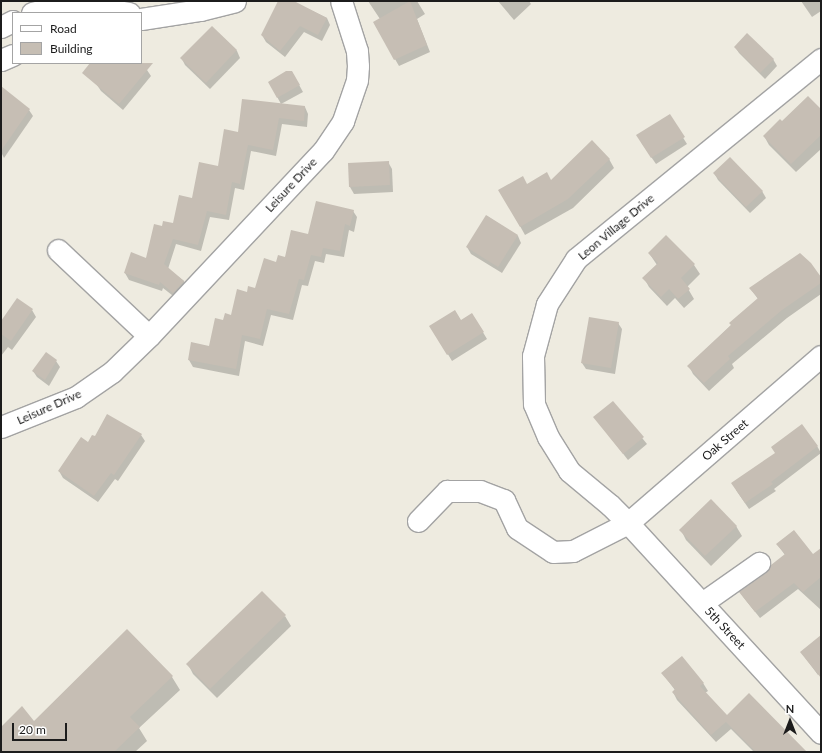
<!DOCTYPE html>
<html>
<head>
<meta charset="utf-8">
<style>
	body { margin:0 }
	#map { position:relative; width:822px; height:753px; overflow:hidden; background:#eeebe0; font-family:Lato,sans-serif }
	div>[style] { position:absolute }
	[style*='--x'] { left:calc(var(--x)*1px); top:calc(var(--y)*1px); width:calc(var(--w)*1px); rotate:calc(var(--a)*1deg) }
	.shadow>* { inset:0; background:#0003 }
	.building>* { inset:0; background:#c6beb4 }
	.roads { filter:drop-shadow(1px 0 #a3a3a3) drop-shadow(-1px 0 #a3a3a3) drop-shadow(0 1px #a3a3a3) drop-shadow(0 -1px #a3a3a3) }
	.minor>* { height:21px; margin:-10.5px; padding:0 10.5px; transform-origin:10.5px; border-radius:10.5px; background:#fff }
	span { translate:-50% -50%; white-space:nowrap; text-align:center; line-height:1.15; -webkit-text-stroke:3px #fff; paint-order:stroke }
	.street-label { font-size:12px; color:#1c1c1c }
	.frame { position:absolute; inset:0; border:2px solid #1c1c1c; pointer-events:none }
	.legend { position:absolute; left:12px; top:12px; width:130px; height:52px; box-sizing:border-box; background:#fff; border:1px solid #a4a4a4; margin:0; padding:5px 7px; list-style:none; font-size:12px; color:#1c1c1c }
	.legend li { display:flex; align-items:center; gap:8px; height:20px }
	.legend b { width:20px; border:1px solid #a4a4a4 }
	.north { position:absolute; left:770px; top:701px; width:40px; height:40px; -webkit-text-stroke:3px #fff; paint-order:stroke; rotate:0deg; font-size:11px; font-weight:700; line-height:16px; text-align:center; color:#1c1c1c }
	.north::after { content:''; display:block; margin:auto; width:14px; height:18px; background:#1c1c1c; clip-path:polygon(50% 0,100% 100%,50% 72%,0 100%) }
	.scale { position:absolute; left:12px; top:723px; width:55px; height:18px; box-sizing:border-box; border:2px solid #1c1c1c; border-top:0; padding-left:5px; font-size:12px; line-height:14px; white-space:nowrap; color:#1c1c1c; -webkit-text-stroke:3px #fff; paint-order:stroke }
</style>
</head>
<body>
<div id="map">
	<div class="shadow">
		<i style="clip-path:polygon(279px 1px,292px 1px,327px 18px,330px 25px,322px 41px,304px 32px,285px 57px,266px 42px,262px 35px)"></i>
		<i style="clip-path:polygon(368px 1px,417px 1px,425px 14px,417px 19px,430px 52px,399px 66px,374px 23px,380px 19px)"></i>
		<i style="clip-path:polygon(498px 1px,529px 1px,531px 4px,514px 20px)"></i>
		<i style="clip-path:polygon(801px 1px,821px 1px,821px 11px,812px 17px)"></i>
		<i style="clip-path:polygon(212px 27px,237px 51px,240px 58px,210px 89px,185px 65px,182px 59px)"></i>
		<i style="clip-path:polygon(735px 47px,773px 59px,777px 66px,765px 79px,739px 53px)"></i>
		<i style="clip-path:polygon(116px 63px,140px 63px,147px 70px,151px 76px,123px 110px,101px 91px,97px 85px)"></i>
		<i style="clip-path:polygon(292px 72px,303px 92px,281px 104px,269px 82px)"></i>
		<i style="clip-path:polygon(1px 97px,29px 110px,33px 116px,4px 158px,1px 152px)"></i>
		<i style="clip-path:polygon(305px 107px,308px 114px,307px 127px,282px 124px,276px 156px,251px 151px,244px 190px,235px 188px,229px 220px,210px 217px,201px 251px,176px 244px,168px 269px,184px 281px,187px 288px,177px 299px,163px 288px,162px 291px,129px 280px,125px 273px,146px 259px,162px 227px,174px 224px,219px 167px,239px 133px)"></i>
		<i style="clip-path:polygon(821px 110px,821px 149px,796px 172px,769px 145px,764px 136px,782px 123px)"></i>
		<i style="clip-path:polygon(669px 115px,687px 144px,656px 164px,641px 142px)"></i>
		<i style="clip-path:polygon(609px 159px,614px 168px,573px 208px,525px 235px,500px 190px,551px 181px)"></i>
		<i style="clip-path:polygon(388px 162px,392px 169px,393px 192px,354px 194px,350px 187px,349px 164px)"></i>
		<i style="clip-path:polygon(714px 173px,762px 191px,766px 198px,750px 213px,718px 180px)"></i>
		<i style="clip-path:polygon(353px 211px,357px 217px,354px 232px,349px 230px,344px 257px,326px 254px,324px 263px,315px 261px,308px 286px,302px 285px,293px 320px,271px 315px,263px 346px,245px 341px,239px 376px,193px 367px,189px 360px,210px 347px,224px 321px,232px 316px,247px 293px,256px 289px,276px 263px,286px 258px,309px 235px)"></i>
		<i style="clip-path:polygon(487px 216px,518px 236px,521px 243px,502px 273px,471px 254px,467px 247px)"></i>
		<i style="clip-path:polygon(666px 236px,694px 265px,700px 274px,687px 287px,694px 299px,684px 308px,675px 298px,667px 306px,649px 287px,644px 278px,657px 265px,649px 253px)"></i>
		<i style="clip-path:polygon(821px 278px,821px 294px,787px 318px,732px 364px,734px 368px,709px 391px,693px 374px,689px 366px,758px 299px,750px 288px)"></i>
		<i style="clip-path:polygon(32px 310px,36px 317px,12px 350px,8px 347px,1px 356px,1px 323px)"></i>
		<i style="clip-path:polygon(472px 314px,487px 339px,452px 361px,431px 326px,461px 321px)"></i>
		<i style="clip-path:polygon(618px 323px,622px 329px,615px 374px,586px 369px,582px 363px)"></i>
		<i style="clip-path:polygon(56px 361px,60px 367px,49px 386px,37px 377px,33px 371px)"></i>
		<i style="clip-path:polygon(613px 402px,647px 444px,628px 460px,595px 418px)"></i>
		<i style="clip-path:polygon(141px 435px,145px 441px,118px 481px,115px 479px,98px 502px,63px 478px,59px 471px,88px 443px)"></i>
		<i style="clip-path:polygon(817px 446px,821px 453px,774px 489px,776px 491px,749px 509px,736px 490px)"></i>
		<i style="clip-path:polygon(736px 526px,742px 536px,711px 566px,686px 540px,681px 530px)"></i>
		<i style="clip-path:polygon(777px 544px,821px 558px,821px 610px,798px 589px,760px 618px,744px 598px,740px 592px,767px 574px,785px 555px)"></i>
		<i style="clip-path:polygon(285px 616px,291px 626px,217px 698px,193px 674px,188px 664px)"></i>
		<i style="clip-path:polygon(127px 630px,172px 677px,180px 690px,139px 728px,147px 741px,135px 752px,1px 752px,1px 728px,34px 722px)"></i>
		<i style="clip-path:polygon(821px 636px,821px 675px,820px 673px,818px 675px,801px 652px)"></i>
		<i style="clip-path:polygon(662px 673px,703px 683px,708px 691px,705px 693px,727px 717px,806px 752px,754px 752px,731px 729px,716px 742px,677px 700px,673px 692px,675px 690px)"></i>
	</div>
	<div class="building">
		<i style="clip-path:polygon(278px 1px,294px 1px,327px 18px,318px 35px,300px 26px,280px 51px,261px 35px)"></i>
		<i style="clip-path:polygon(410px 1px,427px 45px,394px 60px,373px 22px)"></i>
		<i style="clip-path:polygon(212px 26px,237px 50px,206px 83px,180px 58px)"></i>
		<i style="clip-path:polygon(747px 33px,774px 59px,760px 73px,734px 47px)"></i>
		<i style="clip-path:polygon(90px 63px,153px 63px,119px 104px,82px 73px)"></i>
		<i style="clip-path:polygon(286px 71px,292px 71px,300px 85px,277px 98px,268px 82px)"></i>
		<i style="clip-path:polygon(1px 86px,30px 109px,1px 151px)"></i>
		<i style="clip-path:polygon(808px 96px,821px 109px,821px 135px,791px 164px,763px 136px,780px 119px,782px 121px)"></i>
		<i style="clip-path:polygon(242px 99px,305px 106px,304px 121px,279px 118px,273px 150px,248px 145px,240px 184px,232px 182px,226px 215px,207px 211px,198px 245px,173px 239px,164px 264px,184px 281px,173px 293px,160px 282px,159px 285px,124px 273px,131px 252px,146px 258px,154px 224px,162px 226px,163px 221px,173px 223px,179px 195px,192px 198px,199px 162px,218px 166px,224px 129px,238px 132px)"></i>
		<i style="clip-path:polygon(670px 114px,685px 137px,651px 158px,636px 135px)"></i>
		<i style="clip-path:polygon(592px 140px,610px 159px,568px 199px,520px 227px,498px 190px,523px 176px,527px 184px,547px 172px,551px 180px)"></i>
		<i style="clip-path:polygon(730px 157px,763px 191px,746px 207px,713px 173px)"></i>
		<i style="clip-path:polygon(389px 161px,390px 185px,349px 187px,348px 163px)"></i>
		<i style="clip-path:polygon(316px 201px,354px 210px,350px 226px,345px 224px,340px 251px,323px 248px,321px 257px,311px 255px,304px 280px,299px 279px,289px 314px,267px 309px,260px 339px,242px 335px,236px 369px,188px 360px,191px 342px,209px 346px,215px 318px,223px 320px,225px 313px,231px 315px,237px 289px,247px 292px,248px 286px,255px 288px,264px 258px,276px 262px,278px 255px,285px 257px,291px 230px,308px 234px)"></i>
		<i style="clip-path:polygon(486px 215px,518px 235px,498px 267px,466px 247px)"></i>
		<i style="clip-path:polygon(666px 235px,695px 264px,681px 278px,690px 289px,678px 299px,669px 289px,661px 297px,642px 278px,658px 263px,648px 253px)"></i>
		<i style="clip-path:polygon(800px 253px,811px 263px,821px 277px,821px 283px,782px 310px,728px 356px,730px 359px,704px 383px,687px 366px,731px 325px,729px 323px,758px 298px,749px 288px)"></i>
		<i style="clip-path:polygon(17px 298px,33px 309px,11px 341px,1px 334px,1px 321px)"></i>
		<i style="clip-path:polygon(455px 310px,461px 320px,472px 313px,484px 332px,447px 355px,429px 326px)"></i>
		<i style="clip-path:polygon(589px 317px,619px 322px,611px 368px,581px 363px)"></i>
		<i style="clip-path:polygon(46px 352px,57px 360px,45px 380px,32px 371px)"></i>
		<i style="clip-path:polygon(613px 401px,644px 437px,623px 454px,593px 417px)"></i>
		<i style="clip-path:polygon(107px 414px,142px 434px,114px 475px,111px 473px,94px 496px,58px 471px,81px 437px,88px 442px,92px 435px,95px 436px)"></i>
		<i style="clip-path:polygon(802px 424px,818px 446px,771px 482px,773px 484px,745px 503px,731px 483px,775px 453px,771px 447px)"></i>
		<i style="clip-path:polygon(711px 499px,737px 526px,705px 556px,679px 530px)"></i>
		<i style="clip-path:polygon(794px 530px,813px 554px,821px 548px,821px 577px,803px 592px,794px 583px,755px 612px,739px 592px,766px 573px,771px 565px,785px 554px,776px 544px)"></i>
		<i style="clip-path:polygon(262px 591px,286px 615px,210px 689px,186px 664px)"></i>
		<i style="clip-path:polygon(127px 629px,173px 676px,130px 717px,140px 727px,114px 752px,1px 752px,1px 727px,22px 706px,34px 721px)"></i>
		<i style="clip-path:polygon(821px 635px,821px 678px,800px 652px)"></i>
		<i style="clip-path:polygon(682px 656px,704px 683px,700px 686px,727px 715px,749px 693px,807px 752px,756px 752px,726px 722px,711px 735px,672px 692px,675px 689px,661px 673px)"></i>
	</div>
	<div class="roads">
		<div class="minor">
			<i style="--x:32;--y:13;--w:32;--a:-14"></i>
			<i style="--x:63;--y:5;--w:21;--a:0"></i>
			<i style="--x:84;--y:5;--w:46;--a:10.1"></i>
			<i style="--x:141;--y:19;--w:60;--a:-8.7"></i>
			<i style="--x:200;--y:10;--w:36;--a:-14"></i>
			<i style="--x:1;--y:27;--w:13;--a:-27"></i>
			<i style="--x:821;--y:59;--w:316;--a:140.8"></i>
			<i style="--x:576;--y:259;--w:54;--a:122.8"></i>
			<i style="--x:547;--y:304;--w:54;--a:105.1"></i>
			<i style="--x:533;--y:356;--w:48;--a:88.8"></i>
			<i style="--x:534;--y:404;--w:36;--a:67"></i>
			<i style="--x:548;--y:437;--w:40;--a:58"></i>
			<i style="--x:569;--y:471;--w:53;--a:39.7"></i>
			<i style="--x:610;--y:505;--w:25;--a:45"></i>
			<i style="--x:628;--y:523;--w:285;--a:47.4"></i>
			<i style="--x:1;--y:60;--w:13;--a:-23"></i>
			<i style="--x:58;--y:250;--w:125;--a:43.4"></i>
			<i style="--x:1;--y:427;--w:81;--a:-21.8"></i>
			<i style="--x:76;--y:397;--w:44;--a:-34.8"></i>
			<i style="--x:112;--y:372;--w:52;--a:-44.2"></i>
			<i style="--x:149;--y:336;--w:254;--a:-46.8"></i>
			<i style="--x:323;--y:151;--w:36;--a:-56"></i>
			<i style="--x:343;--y:121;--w:43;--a:-71.1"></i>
			<i style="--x:357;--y:80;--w:14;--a:-86"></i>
			<i style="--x:358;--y:66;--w:15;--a:-94"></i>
			<i style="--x:357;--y:51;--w:52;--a:-107.7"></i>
			<i style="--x:418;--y:521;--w:42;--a:-46"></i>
			<i style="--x:447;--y:491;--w:33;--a:0"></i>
			<i style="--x:480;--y:491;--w:26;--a:21"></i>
			<i style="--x:504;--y:500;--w:31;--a:65"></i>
			<i style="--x:517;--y:528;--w:43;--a:33.7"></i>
			<i style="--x:553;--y:552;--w:20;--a:-3"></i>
			<i style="--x:573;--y:551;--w:62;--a:-27"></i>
			<i style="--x:628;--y:523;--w:255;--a:-40.9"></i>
			<i style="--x:702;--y:603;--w:70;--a:-35.1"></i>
		</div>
	</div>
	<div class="street-label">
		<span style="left:291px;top:185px;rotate:-47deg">Leisure Drive</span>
		<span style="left:616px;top:227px;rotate:-40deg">Leon Village Drive</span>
		<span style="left:49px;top:407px;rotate:-24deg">Leisure Drive</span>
		<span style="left:725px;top:440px;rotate:-41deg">Oak Street</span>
		<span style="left:725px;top:628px;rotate:47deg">5th Street</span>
	</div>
	<div class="frame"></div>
	<ul class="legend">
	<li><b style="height:5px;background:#fff"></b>Road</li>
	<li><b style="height:11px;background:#c6beb4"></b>Building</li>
	</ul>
	<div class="north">N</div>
	<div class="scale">20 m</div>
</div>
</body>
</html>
